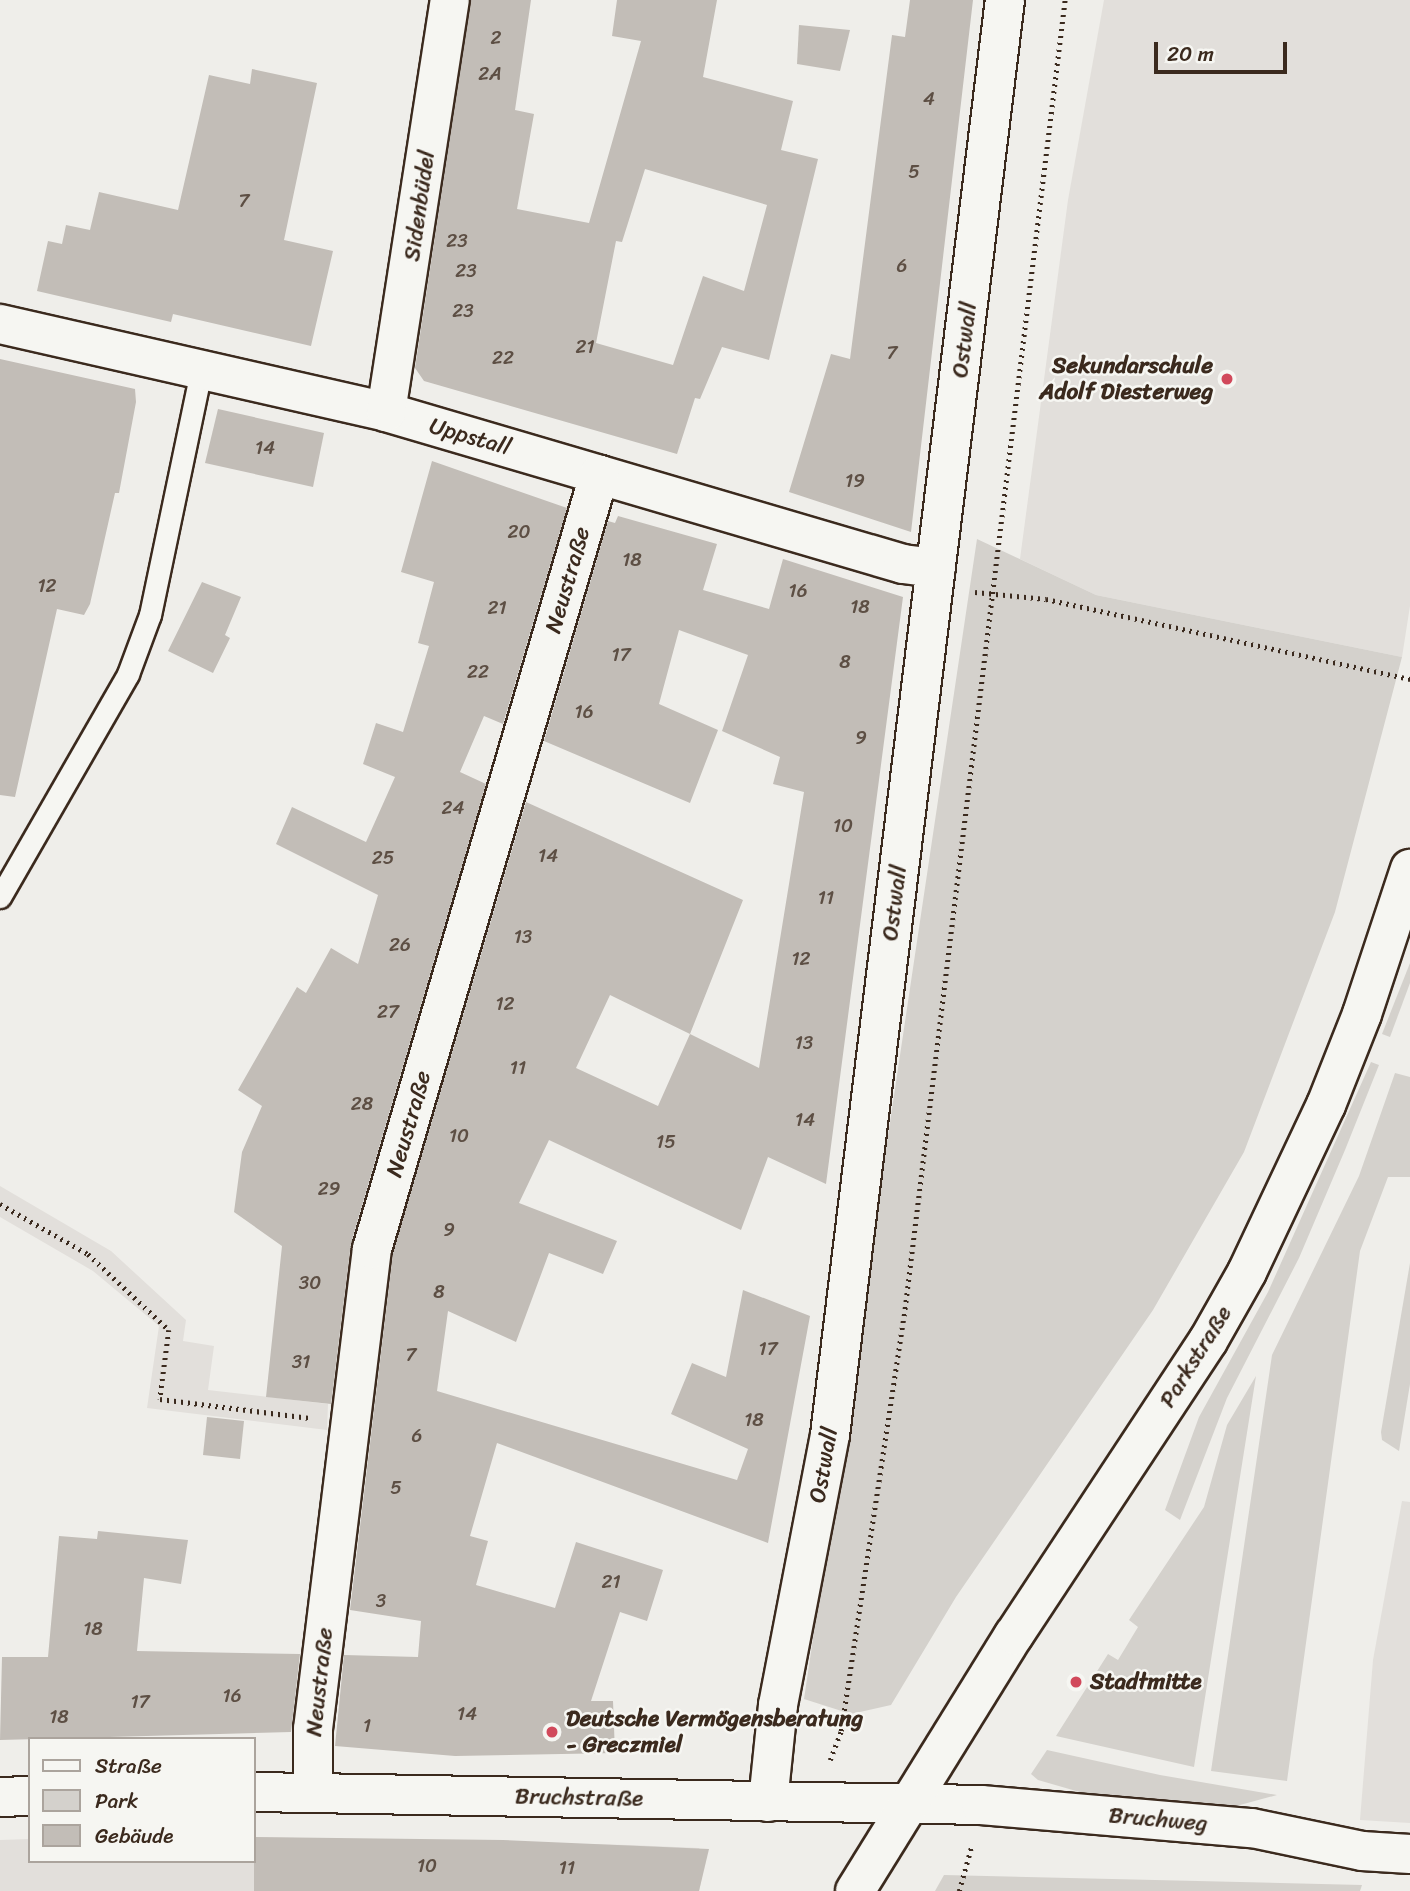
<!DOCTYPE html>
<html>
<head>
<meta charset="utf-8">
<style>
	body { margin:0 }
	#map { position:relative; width:1410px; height:1891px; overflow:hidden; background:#efeeea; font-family:Sriracha,sans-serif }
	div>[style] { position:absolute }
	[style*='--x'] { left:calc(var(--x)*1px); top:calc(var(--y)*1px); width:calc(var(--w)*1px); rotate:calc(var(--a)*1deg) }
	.built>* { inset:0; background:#e2dfdb }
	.green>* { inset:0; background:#d4d1cc }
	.building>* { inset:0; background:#c2bdb7 }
	.path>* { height:4.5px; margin-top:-2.25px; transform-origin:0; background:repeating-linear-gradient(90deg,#3b2a1e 0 2px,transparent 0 7px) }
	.roads { filter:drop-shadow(2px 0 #3b2a1e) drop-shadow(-2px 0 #3b2a1e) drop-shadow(0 2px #3b2a1e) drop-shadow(0 -2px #3b2a1e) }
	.service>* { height:21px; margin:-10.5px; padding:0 10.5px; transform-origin:10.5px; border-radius:10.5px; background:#f6f6f2 }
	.minor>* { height:38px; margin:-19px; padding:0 19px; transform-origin:19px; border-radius:19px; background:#f6f6f2 }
	.secondary>* { height:38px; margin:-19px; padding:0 19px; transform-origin:19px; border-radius:19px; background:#f6f6f2 }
	.dots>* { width:19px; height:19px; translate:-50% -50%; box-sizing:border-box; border:4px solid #f6f6f2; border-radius:50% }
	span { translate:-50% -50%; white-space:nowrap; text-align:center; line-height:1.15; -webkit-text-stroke:5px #f6f6f2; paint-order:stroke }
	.number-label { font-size:19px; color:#5d4f44 }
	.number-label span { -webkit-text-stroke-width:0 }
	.street-label { font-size:23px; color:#3b2a1e }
	.poi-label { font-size:23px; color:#3b2a1e; font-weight:700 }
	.right { translate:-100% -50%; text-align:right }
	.left { translate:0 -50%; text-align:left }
	.legend { position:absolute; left:28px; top:1737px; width:228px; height:126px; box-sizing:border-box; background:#f6f6f2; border:2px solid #aba49d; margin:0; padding:9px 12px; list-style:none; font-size:21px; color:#3b2a1e }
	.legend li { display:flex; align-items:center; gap:14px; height:35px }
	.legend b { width:35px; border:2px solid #aba49d }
	.scale { position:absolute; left:1154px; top:42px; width:133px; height:32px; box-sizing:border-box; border:4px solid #3b2a1e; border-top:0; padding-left:9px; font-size:21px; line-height:24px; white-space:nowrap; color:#3b2a1e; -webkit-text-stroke:5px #f6f6f2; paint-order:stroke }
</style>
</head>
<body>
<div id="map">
	<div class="built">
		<i style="clip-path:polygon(1104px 0,1410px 0,1410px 606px,1402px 657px,1096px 595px,1020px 559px,1068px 200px)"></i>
		<i style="clip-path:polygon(0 1186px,111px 1251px,186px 1320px,183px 1341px,214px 1346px,208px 1390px,328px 1404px,327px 1430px,147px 1408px,159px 1326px,93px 1271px,0 1217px)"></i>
		<i style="clip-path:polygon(1402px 1501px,1410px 1502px,1410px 1823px,1360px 1820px,1373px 1660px)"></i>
		<i style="clip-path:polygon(254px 1837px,629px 1845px,699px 1848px,706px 1859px,699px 1891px,0 1891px,0 1840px,30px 1839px,30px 1861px,254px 1861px)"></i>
	</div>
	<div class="green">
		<i style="clip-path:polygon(977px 539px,1096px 595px,1402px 657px,1335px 912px,1244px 1152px,1153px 1310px,956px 1597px,891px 1705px,851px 1714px,804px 1699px)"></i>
		<i style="clip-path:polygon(1410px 963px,1410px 983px,1390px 1037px,1382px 1034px)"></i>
		<i style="clip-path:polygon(1371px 1062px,1379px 1065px,1345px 1150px,1299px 1258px,1227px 1398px,1180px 1520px,1165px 1510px,1199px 1417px,1268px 1292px)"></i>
		<i style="clip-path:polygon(1395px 1073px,1410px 1077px,1410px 1177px,1388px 1177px,1360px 1251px,1287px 1781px,1211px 1771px,1272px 1355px,1359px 1176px)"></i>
		<i style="clip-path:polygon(1410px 1263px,1410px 1384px,1399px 1451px,1382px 1440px,1381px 1432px)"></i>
		<i style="clip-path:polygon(1256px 1376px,1194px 1767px,1056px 1736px,1108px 1654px,1118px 1660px,1138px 1627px,1129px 1620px,1204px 1507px,1227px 1425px)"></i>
		<i style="clip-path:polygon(1047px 1750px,1160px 1775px,1277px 1795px,1229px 1808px,1097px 1797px,1038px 1780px,1031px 1774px)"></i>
		<i style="clip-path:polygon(944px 1875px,1362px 1885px,1360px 1891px,935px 1891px)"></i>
	</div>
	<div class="building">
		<i style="clip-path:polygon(evenodd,471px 0,531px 0,515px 110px,534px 114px,517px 209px,589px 223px,641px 41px,612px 36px,617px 0,717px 0,703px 77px,793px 101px,781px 150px,818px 159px,769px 360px,722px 347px,700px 399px,695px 398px,677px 454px,424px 381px,415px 368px,471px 0,645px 169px,767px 205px,744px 291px,703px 276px,673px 365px,596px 343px,616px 241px,622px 242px,645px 169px)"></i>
		<i style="clip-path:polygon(910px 0,973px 0,911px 532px,789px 492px,831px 354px,850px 359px,892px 35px,905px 37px)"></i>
		<i style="clip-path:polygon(799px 25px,850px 30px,840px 71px,797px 64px)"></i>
		<i style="clip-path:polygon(252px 69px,317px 83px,284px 240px,333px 251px,311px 346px,173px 314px,171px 322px,37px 291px,48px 241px,62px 244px,66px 225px,90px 230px,99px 192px,178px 210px,209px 75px,250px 84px)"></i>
		<i style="clip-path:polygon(0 359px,135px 389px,136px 402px,119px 493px,115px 493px,90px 604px,84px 615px,57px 609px,15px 797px,0 795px)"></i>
		<i style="clip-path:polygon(218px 409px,324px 433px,313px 487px,205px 463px)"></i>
		<i style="clip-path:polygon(432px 461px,567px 508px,503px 724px,484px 716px,460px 772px,486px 784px,351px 1243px,331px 1404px,266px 1397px,282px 1246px,234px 1212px,242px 1152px,262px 1106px,238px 1090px,297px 987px,306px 993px,331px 948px,358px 964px,378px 895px,276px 844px,292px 807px,366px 842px,395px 777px,363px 764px,376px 723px,403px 732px,429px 646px,418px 643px,434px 582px,401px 572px)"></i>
		<i style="clip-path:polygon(evenodd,618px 516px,717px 544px,703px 590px,769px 609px,783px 559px,903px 597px,826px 1184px,768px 1157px,741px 1230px,549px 1140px,519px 1203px,617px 1241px,603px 1274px,549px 1253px,516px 1342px,448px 1311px,437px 1391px,737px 1480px,748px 1449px,671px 1414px,692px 1363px,726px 1377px,743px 1290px,810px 1316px,768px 1543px,497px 1443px,470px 1536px,488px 1541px,476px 1585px,555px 1608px,576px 1542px,663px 1570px,647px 1621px,620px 1612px,591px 1701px,613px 1701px,615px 1753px,455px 1756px,335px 1746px,344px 1655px,418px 1657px,421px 1621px,350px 1610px,393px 1253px,526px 802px,743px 900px,690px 1034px,759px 1068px,804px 792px,773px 784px,780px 757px,722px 731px,748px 655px,679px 630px,659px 704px,718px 730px,690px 803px,544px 741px,608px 521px,615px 523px,618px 516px,610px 995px,690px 1034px,658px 1106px,576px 1068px,610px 995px)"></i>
		<i style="clip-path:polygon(202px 582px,241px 597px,225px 635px,230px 638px,213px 673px,168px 651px)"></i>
		<i style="clip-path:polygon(207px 1417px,244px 1421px,240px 1459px,203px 1455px)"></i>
		<i style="clip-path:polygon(98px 1531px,188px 1540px,181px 1584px,144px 1578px,137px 1651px,300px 1654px,291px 1732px,0 1740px,2px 1657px,48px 1657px,59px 1536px,97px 1539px)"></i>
		<i style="clip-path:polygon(254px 1837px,503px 1840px,709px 1849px,699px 1891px,254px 1891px)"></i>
	</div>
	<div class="path">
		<i style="--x:975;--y:592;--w:71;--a:5.6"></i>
		<i style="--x:1046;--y:599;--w:373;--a:12.4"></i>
		<i style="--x:0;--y:1204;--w:101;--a:29.6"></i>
		<i style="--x:88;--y:1254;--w:111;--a:43.2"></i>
		<i style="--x:169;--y:1330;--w:70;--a:97.4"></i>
		<i style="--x:160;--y:1399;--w:151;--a:7.2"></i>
		<i style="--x:830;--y:1760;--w:31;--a:-69"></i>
		<i style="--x:841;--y:1731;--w:420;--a:-81.4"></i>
		<i style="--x:904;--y:1316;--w:1326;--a:-83.03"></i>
		<i style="--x:959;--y:1891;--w:45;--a:-74.4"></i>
	</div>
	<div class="roads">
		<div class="service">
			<i style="--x:0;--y:897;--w:257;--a:-60.1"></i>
			<i style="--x:128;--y:674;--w:63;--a:-69.6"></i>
			<i style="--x:150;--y:615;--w:250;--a:-78.2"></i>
		</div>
		<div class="minor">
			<i style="--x:0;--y:324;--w:396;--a:12.8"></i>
			<i style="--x:386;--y:412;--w:539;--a:16.38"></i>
			<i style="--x:903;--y:564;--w:33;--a:7"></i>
			<i style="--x:386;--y:412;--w:417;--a:-81.2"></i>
			<i style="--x:313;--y:1791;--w:62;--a:-90"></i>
			<i style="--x:313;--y:1729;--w:484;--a:-83"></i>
			<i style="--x:372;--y:1249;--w:807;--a:-73.65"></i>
			<i style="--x:254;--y:1792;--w:727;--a:1.02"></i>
			<i style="--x:981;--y:1805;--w:272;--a:4.9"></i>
			<i style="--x:1252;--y:1828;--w:112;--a:11.8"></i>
			<i style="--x:1362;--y:1851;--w:48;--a:3.6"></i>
			<i style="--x:0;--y:1797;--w:30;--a:-2"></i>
			<i style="--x:768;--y:1802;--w:98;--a:-84.1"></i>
			<i style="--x:778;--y:1705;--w:275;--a:-79.1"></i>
			<i style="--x:830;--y:1435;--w:1446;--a:-83.05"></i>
		</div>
		<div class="secondary">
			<i style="--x:855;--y:1891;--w:301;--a:-58.2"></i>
			<i style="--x:1014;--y:1635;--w:352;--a:-56.6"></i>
			<i style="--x:1208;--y:1341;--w:79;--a:-60.5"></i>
			<i style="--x:1247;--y:1272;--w:185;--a:-64.7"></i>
			<i style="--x:1326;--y:1105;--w:98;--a:-68.4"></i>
			<i style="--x:1362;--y:1014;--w:153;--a:-71.7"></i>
		</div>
	</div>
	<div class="dots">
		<i style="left:1227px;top:379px;background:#d1495b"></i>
		<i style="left:1076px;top:1682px;background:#d1495b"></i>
		<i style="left:552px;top:1732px;background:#d1495b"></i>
	</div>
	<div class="number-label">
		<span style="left:496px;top:38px">2</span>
		<span style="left:490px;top:74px">2A</span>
		<span style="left:929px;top:99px">4</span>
		<span style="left:914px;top:172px">5</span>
		<span style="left:244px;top:201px">7</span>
		<span style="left:457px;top:241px">23</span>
		<span style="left:902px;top:266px">6</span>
		<span style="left:466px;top:271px">23</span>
		<span style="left:463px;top:311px">23</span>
		<span style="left:585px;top:347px">21</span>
		<span style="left:892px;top:353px">7</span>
		<span style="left:503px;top:358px">22</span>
		<span style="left:265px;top:448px">14</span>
		<span style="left:855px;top:481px">19</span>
		<span style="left:519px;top:532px">20</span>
		<span style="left:632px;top:560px">18</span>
		<span style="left:47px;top:586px">12</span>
		<span style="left:798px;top:591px">16</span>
		<span style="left:860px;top:607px">18</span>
		<span style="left:497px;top:608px">21</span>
		<span style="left:621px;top:655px">17</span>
		<span style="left:845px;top:662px">8</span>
		<span style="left:478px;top:672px">22</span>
		<span style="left:584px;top:712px">16</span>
		<span style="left:861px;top:738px">9</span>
		<span style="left:453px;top:808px">24</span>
		<span style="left:843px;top:826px">10</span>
		<span style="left:548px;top:856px">14</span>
		<span style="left:383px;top:858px">25</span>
		<span style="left:826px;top:898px">11</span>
		<span style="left:523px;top:937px">13</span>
		<span style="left:400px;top:945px">26</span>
		<span style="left:801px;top:959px">12</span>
		<span style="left:505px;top:1004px">12</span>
		<span style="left:388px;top:1012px">27</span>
		<span style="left:804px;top:1043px">13</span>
		<span style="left:518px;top:1068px">11</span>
		<span style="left:362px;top:1104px">28</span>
		<span style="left:805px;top:1120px">14</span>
		<span style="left:459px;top:1136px">10</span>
		<span style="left:666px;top:1142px">15</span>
		<span style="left:329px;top:1189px">29</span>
		<span style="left:449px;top:1230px">9</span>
		<span style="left:310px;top:1283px">30</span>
		<span style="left:439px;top:1292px">8</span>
		<span style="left:768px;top:1349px">17</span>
		<span style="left:411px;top:1355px">7</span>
		<span style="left:301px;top:1362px">31</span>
		<span style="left:754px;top:1420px">18</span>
		<span style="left:417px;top:1436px">6</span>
		<span style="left:396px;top:1488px">5</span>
		<span style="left:611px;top:1582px">21</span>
		<span style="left:381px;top:1601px">3</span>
		<span style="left:93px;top:1629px">18</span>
		<span style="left:232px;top:1696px">16</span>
		<span style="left:140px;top:1702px">17</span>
		<span style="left:467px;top:1714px">14</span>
		<span style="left:59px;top:1717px">18</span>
		<span style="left:367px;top:1726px">1</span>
		<span style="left:427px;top:1866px">10</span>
		<span style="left:567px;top:1868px">11</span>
	</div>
	<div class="street-label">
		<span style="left:420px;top:206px;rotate:-82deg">Sidenbüdel</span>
		<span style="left:965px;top:340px;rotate:-83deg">Ostwall</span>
		<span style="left:470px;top:437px;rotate:16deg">Uppstall</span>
		<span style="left:568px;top:580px;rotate:-74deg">Neustraße</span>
		<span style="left:895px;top:903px;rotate:-83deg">Ostwall</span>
		<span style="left:409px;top:1124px;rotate:-74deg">Neustraße</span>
		<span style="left:1196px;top:1357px;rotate:-58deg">Parkstraße</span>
		<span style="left:824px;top:1465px;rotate:-80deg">Ostwall</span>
		<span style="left:320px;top:1682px;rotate:-84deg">Neustraße</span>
		<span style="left:579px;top:1798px;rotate:1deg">Bruchstraße</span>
		<span style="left:1158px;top:1820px;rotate:5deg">Bruchweg</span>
	</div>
	<div class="poi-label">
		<span class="right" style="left:1213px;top:379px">Sekundarschule<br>Adolf Diesterweg</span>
		<span class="left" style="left:1090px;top:1682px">Stadtmitte</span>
		<span class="left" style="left:566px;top:1732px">Deutsche Vermögensberatung<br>- Greczmiel</span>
	</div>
	<ul class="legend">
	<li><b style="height:9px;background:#f6f6f2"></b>Straße</li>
	<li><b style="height:19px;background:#d4d1cc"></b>Park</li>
	<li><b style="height:19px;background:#c2bdb7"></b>Gebäude</li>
	</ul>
	<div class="scale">20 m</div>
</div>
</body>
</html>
